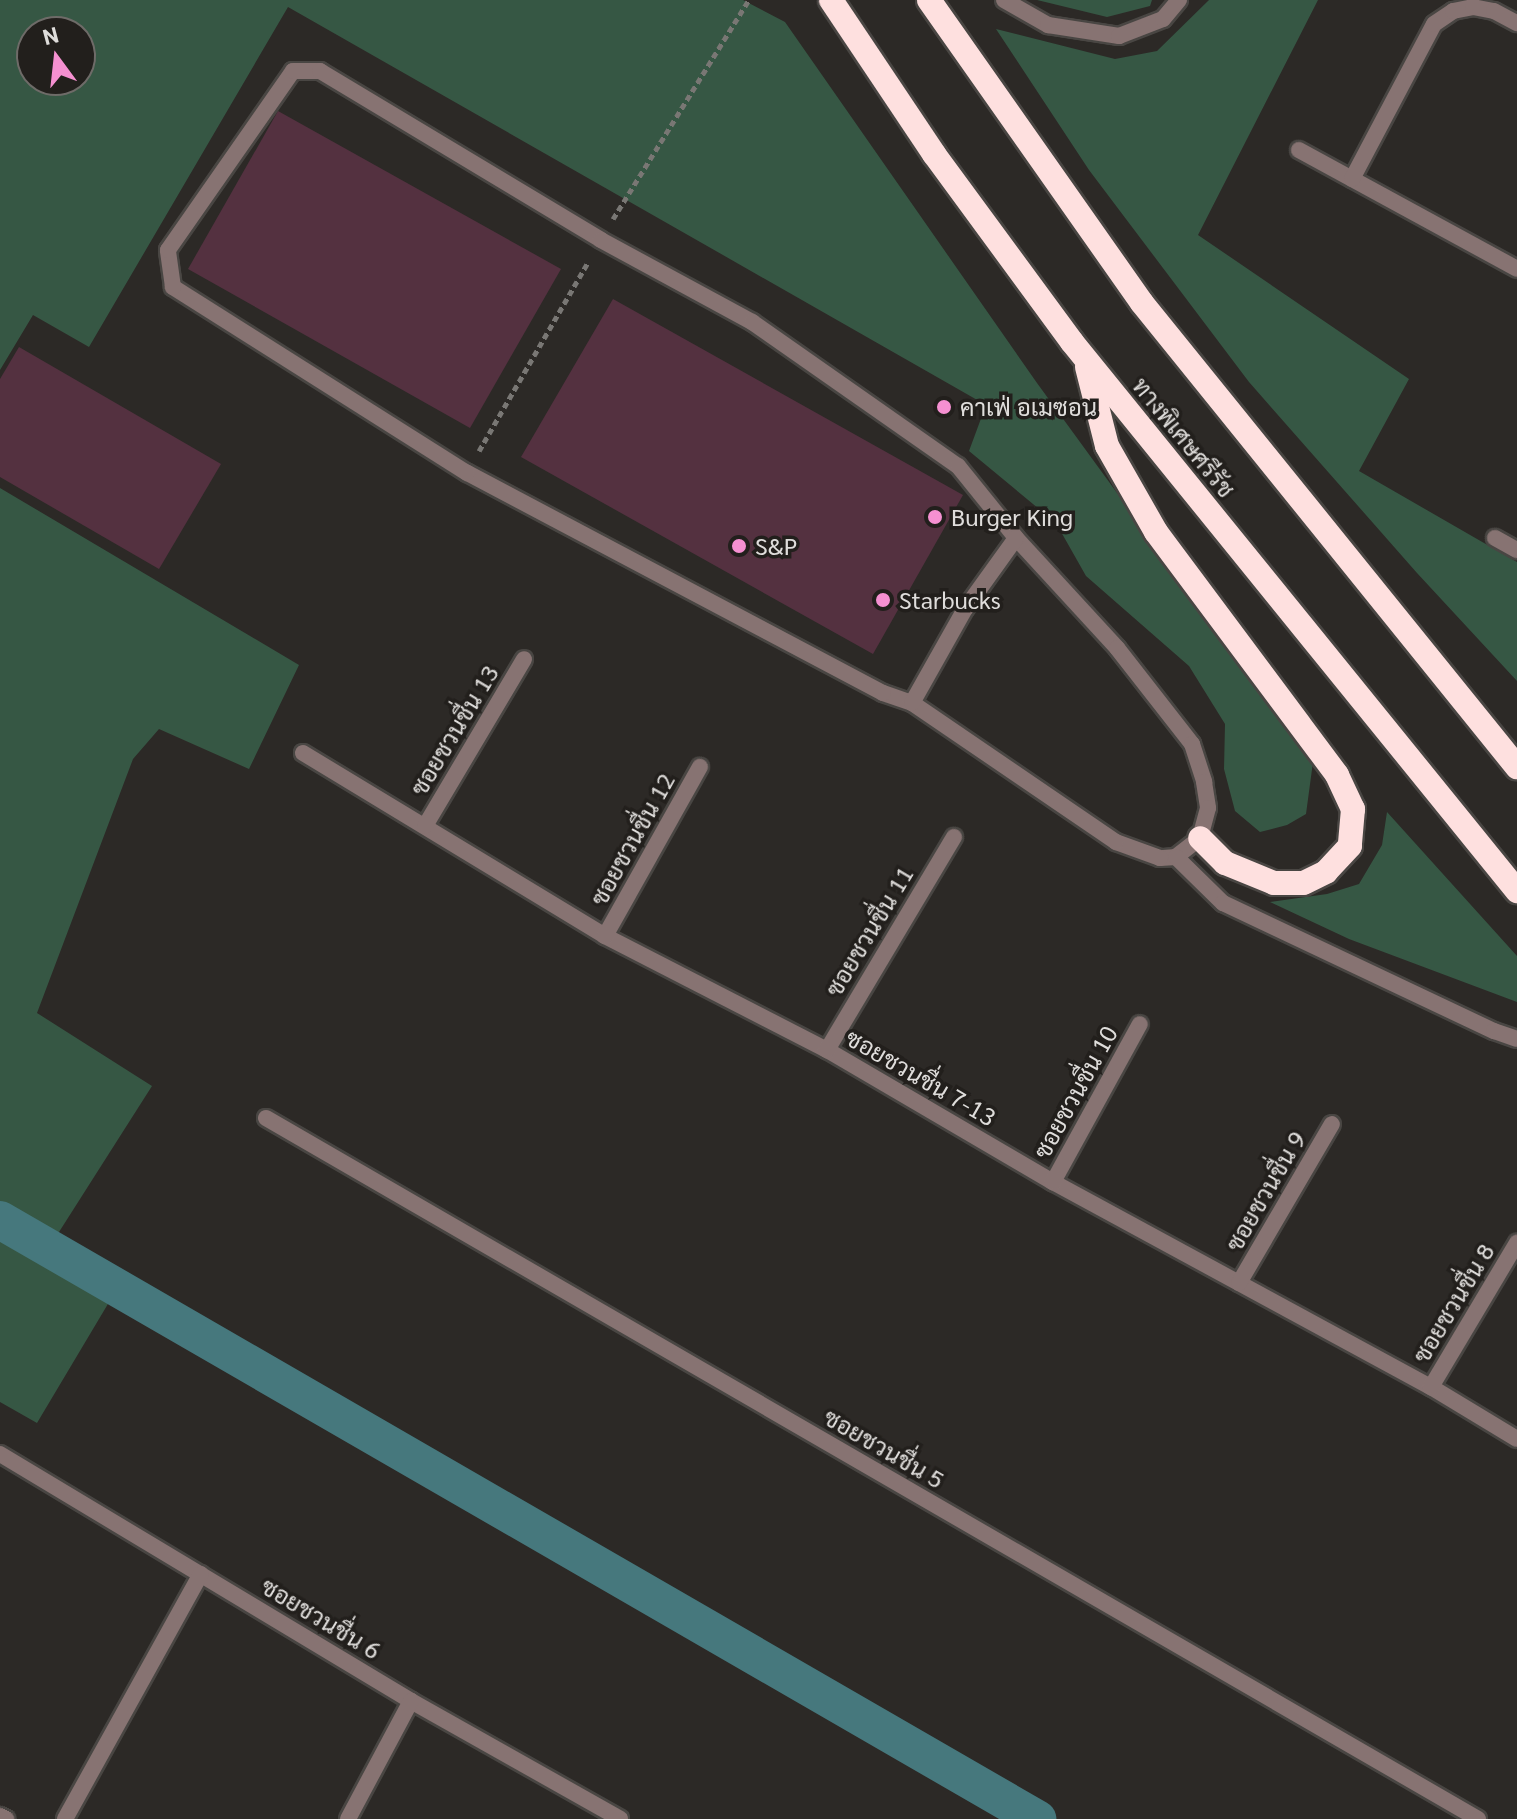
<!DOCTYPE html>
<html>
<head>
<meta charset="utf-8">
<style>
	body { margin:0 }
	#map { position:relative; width:1517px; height:1819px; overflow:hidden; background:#2c2926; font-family:Georgia,Sarabun,serif }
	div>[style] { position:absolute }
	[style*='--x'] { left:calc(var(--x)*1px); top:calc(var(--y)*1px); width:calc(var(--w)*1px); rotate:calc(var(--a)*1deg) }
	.green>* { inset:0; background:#365744 }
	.canal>* { height:38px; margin:-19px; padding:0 19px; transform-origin:19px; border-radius:19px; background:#46787d }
	.building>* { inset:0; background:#543140 }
	.path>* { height:5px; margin-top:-2.5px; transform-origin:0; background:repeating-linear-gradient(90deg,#797774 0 6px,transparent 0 10px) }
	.roads { filter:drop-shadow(2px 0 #494643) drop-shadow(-2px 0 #494643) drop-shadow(0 2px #494643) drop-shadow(0 -2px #494643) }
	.lane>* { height:16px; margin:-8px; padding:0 8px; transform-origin:8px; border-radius:8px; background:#877372 }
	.street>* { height:16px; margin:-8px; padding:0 8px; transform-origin:8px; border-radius:8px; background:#877372 }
	.highway>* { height:24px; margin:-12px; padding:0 12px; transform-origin:12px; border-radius:12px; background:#fee0df }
	.dots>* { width:22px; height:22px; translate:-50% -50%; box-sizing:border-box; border:4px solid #221f1c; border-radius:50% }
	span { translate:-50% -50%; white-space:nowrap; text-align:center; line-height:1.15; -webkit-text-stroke:7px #221f1c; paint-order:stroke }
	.poi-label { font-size:24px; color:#dfdddb }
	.left { translate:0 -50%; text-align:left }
	.street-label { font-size:24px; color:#dfdddb }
	.north { position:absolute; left:16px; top:16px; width:80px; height:80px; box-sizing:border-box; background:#221f1c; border:2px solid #6e6b68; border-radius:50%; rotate:345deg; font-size:22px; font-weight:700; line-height:32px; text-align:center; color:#dfdddb }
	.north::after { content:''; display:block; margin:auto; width:28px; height:36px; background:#f590d1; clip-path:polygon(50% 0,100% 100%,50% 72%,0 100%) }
</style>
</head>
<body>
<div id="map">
	<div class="green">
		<i style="clip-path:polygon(evenodd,0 0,743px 0,785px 22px,1037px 383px,1313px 762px,1306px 814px,1287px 825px,1260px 832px,1235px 811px,1224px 769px,1225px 724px,1189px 666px,1086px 576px,1056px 523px,969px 451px,986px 405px,288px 7px,89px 347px,33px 315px,0 370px,0 0,32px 32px,80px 32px,80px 80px,32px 80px,32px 32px)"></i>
		<i style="clip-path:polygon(1037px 0,1152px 0,1150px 6px,1107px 17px)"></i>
		<i style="clip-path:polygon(1209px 0,1318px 0,1198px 235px,1409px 379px,1359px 471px,1517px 562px,1517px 681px,1417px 573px,1249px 382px,1089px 170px,996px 29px,1115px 59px,1157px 51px)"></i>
		<i style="clip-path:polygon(0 488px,299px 665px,249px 769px,159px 729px,133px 759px,37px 1013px,152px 1086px,52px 1243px,127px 1272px,37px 1423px,0 1402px)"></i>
		<i style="clip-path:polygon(1387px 812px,1517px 956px,1517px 1002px,1349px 939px,1270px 902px,1327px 894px,1359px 884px,1382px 845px)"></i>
	</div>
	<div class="canal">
		<i style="--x:0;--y:1220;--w:1198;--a:30.01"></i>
	</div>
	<div class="building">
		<i style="clip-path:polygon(278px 111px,561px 269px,470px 428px,188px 269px)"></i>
		<i style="clip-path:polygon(613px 299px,963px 495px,873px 654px,521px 457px)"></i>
		<i style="clip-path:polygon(19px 347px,221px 464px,159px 569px,0 477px,0 379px)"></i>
	</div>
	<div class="path">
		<i style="--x:613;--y:219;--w:258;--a:-58.2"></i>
		<i style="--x:479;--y:451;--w:218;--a:-60"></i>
	</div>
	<div class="roads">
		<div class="lane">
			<i style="--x:912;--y:703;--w:31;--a:-161"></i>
			<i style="--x:883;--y:693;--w:471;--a:-152.1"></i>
			<i style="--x:467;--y:473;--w:348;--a:-147.7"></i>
			<i style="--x:173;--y:287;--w:37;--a:-98"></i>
			<i style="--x:168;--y:250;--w:218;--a:-55.1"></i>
			<i style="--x:293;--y:71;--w:27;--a:0"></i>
			<i style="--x:320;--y:71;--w:328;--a:31"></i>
			<i style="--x:601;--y:240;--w:172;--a:28.5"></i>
			<i style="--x:752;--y:322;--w:251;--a:35"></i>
			<i style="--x:958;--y:466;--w:92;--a:51.1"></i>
			<i style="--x:1016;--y:538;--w:149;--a:47.4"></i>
			<i style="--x:1117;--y:648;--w:122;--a:52"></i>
			<i style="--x:1192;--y:744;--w:40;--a:72"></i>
			<i style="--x:1204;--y:782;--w:26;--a:81"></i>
			<i style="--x:1208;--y:808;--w:31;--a:105"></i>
			<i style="--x:1200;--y:838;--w:31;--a:142"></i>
			<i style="--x:1176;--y:857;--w:16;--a:176"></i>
			<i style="--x:1160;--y:858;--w:47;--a:-160"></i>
			<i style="--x:1116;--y:842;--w:247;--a:-145.7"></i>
			<i style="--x:912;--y:703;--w:108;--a:-60.6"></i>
			<i style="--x:965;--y:609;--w:87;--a:-54.3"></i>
			<i style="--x:1176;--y:857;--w:66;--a:44.4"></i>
			<i style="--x:1223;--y:903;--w:300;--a:25.3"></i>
			<i style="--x:1494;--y:1031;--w:24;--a:19"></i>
		</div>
		<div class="street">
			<i style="--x:1004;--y:0;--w:51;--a:29.6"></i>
			<i style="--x:1048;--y:25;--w:72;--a:8.8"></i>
			<i style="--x:1119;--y:36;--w:47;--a:-21.1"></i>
			<i style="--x:1163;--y:19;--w:25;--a:-50"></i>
			<i style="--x:1299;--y:150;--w:248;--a:28.6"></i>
			<i style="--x:1352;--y:179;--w:175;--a:-62.1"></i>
			<i style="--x:1434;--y:24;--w:23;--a:-34"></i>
			<i style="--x:1453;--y:11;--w:20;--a:-11"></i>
			<i style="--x:1473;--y:7;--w:21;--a:11"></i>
			<i style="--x:1494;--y:11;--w:26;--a:28"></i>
			<i style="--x:1495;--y:538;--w:25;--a:29"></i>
			<i style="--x:303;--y:753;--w:353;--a:31.2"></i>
			<i style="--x:605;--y:936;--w:250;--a:27.2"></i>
			<i style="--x:827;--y:1050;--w:262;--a:30.3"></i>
			<i style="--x:1053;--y:1182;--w:430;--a:28.5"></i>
			<i style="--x:1431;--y:1387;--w:100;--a:31.2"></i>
			<i style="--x:425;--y:826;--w:194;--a:-59.3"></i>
			<i style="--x:605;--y:936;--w:194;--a:-60.7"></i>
			<i style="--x:827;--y:1050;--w:248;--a:-59.2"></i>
			<i style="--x:266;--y:1118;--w:1400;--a:30.04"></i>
			<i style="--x:1053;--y:1182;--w:180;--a:-61.2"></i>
			<i style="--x:1239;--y:1283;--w:184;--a:-59.7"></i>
			<i style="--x:1431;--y:1387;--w:168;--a:-59.2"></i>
			<i style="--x:0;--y:1454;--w:480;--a:31"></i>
			<i style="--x:411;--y:1701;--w:240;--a:29.4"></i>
			<i style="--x:0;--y:1816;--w:7;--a:27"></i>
			<i style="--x:65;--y:1819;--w:280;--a:-61"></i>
			<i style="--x:348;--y:1819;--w:134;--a:-61.9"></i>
		</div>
		<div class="highway">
			<i style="--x:831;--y:0;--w:185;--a:56.2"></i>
			<i style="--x:934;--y:154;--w:233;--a:53.7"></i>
			<i style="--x:1072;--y:342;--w:707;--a:50.97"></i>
			<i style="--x:929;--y:0;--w:370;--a:54.9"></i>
			<i style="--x:1142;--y:303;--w:597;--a:51.06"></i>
			<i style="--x:1087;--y:367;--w:81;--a:75.8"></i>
			<i style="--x:1107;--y:446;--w:99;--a:60.3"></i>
			<i style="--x:1156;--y:532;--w:303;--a:53.3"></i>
			<i style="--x:1337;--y:775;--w:38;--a:65"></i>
			<i style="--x:1353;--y:809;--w:37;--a:95"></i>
			<i style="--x:1350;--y:846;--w:35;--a:133"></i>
			<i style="--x:1326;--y:872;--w:25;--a:154"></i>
			<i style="--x:1303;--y:883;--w:29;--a:180"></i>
			<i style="--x:1274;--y:883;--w:53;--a:-157.8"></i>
			<i style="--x:1225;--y:863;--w:35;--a:-135"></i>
		</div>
	</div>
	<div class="dots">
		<i style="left:944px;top:407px;background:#f590d1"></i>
		<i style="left:935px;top:517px;background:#f590d1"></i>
		<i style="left:739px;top:546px;background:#f590d1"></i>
		<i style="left:883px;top:600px;background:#f590d1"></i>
	</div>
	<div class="poi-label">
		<span class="left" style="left:960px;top:407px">คาเฟ่ อเมซอน</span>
		<span class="left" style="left:951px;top:517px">Burger King</span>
		<span class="left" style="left:755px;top:546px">S&amp;P</span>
		<span class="left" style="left:899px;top:600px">Starbucks</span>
	</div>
	<div class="street-label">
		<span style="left:1184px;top:437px;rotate:51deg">ทางพิเศษศรีรัช</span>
		<span style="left:454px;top:730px;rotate:-59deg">ซอยชวนชื่น 13</span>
		<span style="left:632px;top:839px;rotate:-61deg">ซอยชวนชื่น 12</span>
		<span style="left:869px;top:931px;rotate:-59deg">ซอยชวนชื่น 11</span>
		<span style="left:921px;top:1077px;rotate:30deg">ซอยชวนชื่น 7-13</span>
		<span style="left:1075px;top:1092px;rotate:-61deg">ซอยชวนชื่น 10</span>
		<span style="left:1265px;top:1191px;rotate:-60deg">ซอยชวนชื่น 9</span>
		<span style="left:1453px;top:1303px;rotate:-59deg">ซอยชวนชื่น 8</span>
		<span style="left:884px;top:1448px;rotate:30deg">ซอยชวนชื่น 5</span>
		<span style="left:321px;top:1618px;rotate:31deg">ซอยชวนชื่น 6</span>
	</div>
	<div class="north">N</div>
</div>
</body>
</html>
